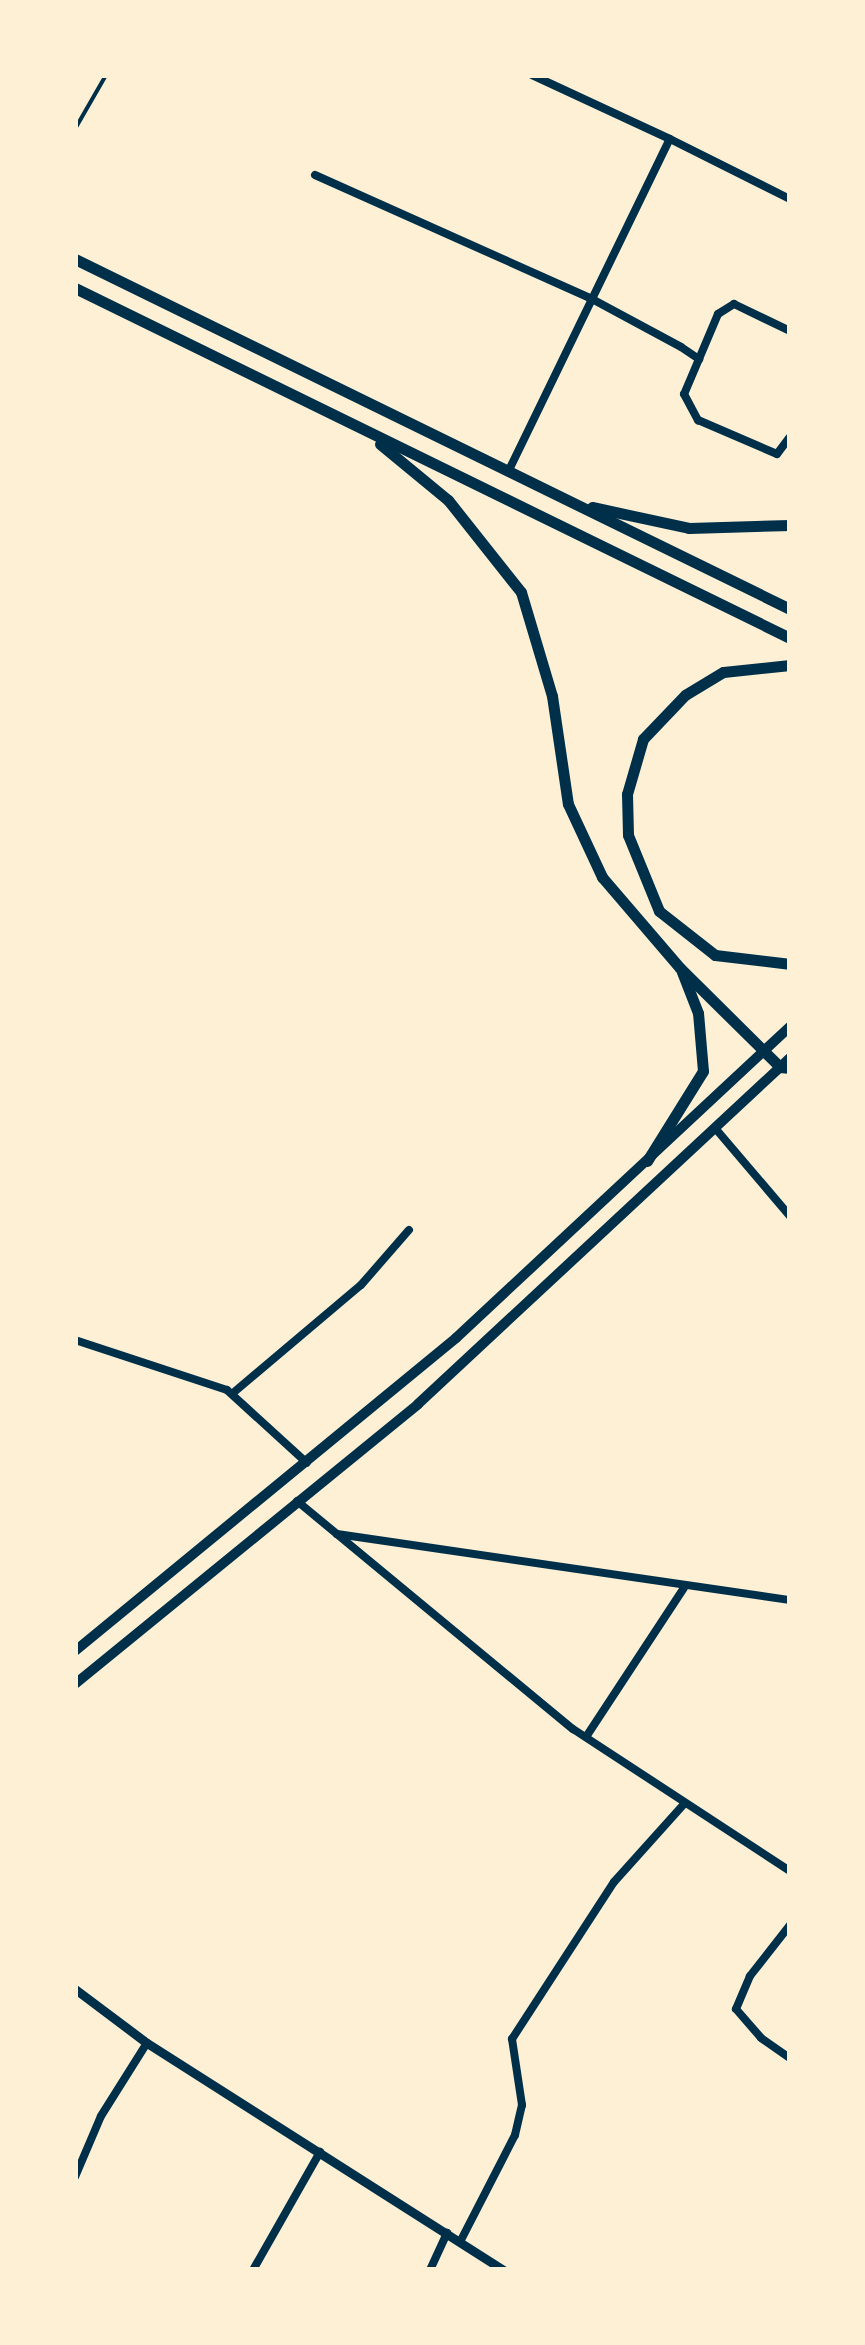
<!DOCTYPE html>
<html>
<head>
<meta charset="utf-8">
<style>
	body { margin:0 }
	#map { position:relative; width:865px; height:2345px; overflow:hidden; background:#fdf0d5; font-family:Commissioner,sans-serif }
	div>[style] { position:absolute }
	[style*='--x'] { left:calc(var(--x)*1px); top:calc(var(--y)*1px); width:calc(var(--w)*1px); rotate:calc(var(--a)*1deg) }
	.service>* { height:4px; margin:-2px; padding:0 2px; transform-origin:2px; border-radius:2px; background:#003049 }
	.minor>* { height:8px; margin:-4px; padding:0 4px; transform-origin:4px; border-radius:4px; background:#003049 }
	.tertiary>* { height:9px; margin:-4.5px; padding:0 4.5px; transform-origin:4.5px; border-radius:4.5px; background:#003049 }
	.secondary>* { height:10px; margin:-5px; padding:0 5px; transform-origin:5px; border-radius:5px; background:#003049 }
	.trunk>* { height:11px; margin:-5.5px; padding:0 5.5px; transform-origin:5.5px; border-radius:5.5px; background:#003049 }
	span { translate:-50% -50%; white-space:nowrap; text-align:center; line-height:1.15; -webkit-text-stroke:8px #fdf0d5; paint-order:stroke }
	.frame { position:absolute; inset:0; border:78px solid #fdf0d5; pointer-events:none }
</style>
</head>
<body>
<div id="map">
	<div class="service">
		<i style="--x:75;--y:129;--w:62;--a:-60.1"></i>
	</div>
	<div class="minor">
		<i style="--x:532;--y:75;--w:152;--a:24.9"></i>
		<i style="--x:315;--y:175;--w:303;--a:24.1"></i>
		<i style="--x:592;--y:299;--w:101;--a:28.3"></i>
		<i style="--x:681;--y:347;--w:22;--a:34"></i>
		<i style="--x:699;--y:359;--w:38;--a:113"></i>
		<i style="--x:684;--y:394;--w:30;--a:62"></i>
		<i style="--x:698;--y:420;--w:86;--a:23.3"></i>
		<i style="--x:777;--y:454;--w:21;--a:-53"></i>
		<i style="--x:699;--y:359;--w:49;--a:-67.1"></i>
		<i style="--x:718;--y:314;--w:19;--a:-32"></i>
		<i style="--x:734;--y:304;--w:62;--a:25.7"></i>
		<i style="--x:509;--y:470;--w:368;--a:-64.1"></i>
		<i style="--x:670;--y:139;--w:134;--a:26.6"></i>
		<i style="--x:715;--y:1128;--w:116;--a:49.6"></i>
		<i style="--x:75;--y:1340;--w:160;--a:18.2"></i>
		<i style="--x:227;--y:1390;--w:108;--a:42.4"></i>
		<i style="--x:233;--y:1393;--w:167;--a:-40.2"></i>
		<i style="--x:361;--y:1285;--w:73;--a:-48.9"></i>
		<i style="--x:297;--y:1501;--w:358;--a:39.6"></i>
		<i style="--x:573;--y:1729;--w:259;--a:33.2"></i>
		<i style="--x:337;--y:1534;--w:458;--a:8.3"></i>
		<i style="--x:586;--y:1737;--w:178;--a:-56.7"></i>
		<i style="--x:790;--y:1925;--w:65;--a:128.1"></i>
		<i style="--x:750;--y:1976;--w:36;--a:113"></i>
		<i style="--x:736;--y:2009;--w:38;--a:49"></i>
		<i style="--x:761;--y:2038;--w:35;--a:35"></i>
		<i style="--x:75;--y:2177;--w:66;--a:-66.9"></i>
		<i style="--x:101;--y:2116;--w:86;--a:-57.8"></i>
		<i style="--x:460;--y:2242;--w:120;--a:-62.8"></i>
		<i style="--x:515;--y:2135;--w:31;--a:-77"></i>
		<i style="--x:522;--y:2105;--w:67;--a:-98.6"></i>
		<i style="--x:512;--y:2039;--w:187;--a:-57"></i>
		<i style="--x:614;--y:1882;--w:106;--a:-48.1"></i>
		<i style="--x:253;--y:2270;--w:136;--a:-60.4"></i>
		<i style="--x:430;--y:2270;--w:41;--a:-65.3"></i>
	</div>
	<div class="tertiary">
		<i style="--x:75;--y:1989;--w:90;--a:36.9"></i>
		<i style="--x:147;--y:2043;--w:423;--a:32.5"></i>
	</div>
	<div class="secondary">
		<i style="--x:75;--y:1651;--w:493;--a:-39.4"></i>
		<i style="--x:456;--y:1338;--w:457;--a:-43"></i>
		<i style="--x:75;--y:1684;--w:443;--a:-39.2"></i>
		<i style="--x:418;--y:1404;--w:508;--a:-42.93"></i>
	</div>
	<div class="trunk">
		<i style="--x:75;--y:259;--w:796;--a:26.08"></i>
		<i style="--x:75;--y:288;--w:796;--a:26.08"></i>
		<i style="--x:380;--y:444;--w:88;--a:39.5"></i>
		<i style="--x:448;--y:500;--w:117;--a:51.6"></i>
		<i style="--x:521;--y:592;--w:109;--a:73.4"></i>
		<i style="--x:552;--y:696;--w:109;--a:81.6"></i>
		<i style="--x:568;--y:804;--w:81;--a:65"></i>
		<i style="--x:602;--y:877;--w:120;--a:49.4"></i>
		<i style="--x:680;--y:968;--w:141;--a:44.7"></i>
		<i style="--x:780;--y:1067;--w:10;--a:6"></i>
		<i style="--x:592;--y:507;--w:99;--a:12.2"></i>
		<i style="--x:689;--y:528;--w:101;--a:-1.7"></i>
		<i style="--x:790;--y:665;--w:67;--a:174"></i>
		<i style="--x:723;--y:672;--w:44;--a:148.8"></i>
		<i style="--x:685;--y:695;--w:61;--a:133.7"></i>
		<i style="--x:643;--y:739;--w:57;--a:106.2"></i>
		<i style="--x:627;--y:794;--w:41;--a:88.6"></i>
		<i style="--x:628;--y:835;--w:82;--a:67.8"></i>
		<i style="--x:659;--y:911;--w:71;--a:38.2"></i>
		<i style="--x:715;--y:955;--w:76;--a:6.8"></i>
		<i style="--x:647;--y:1161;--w:106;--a:-58.1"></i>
		<i style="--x:703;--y:1071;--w:58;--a:-94.9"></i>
		<i style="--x:698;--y:1013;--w:44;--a:-111.3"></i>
	</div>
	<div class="frame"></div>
</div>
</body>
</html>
